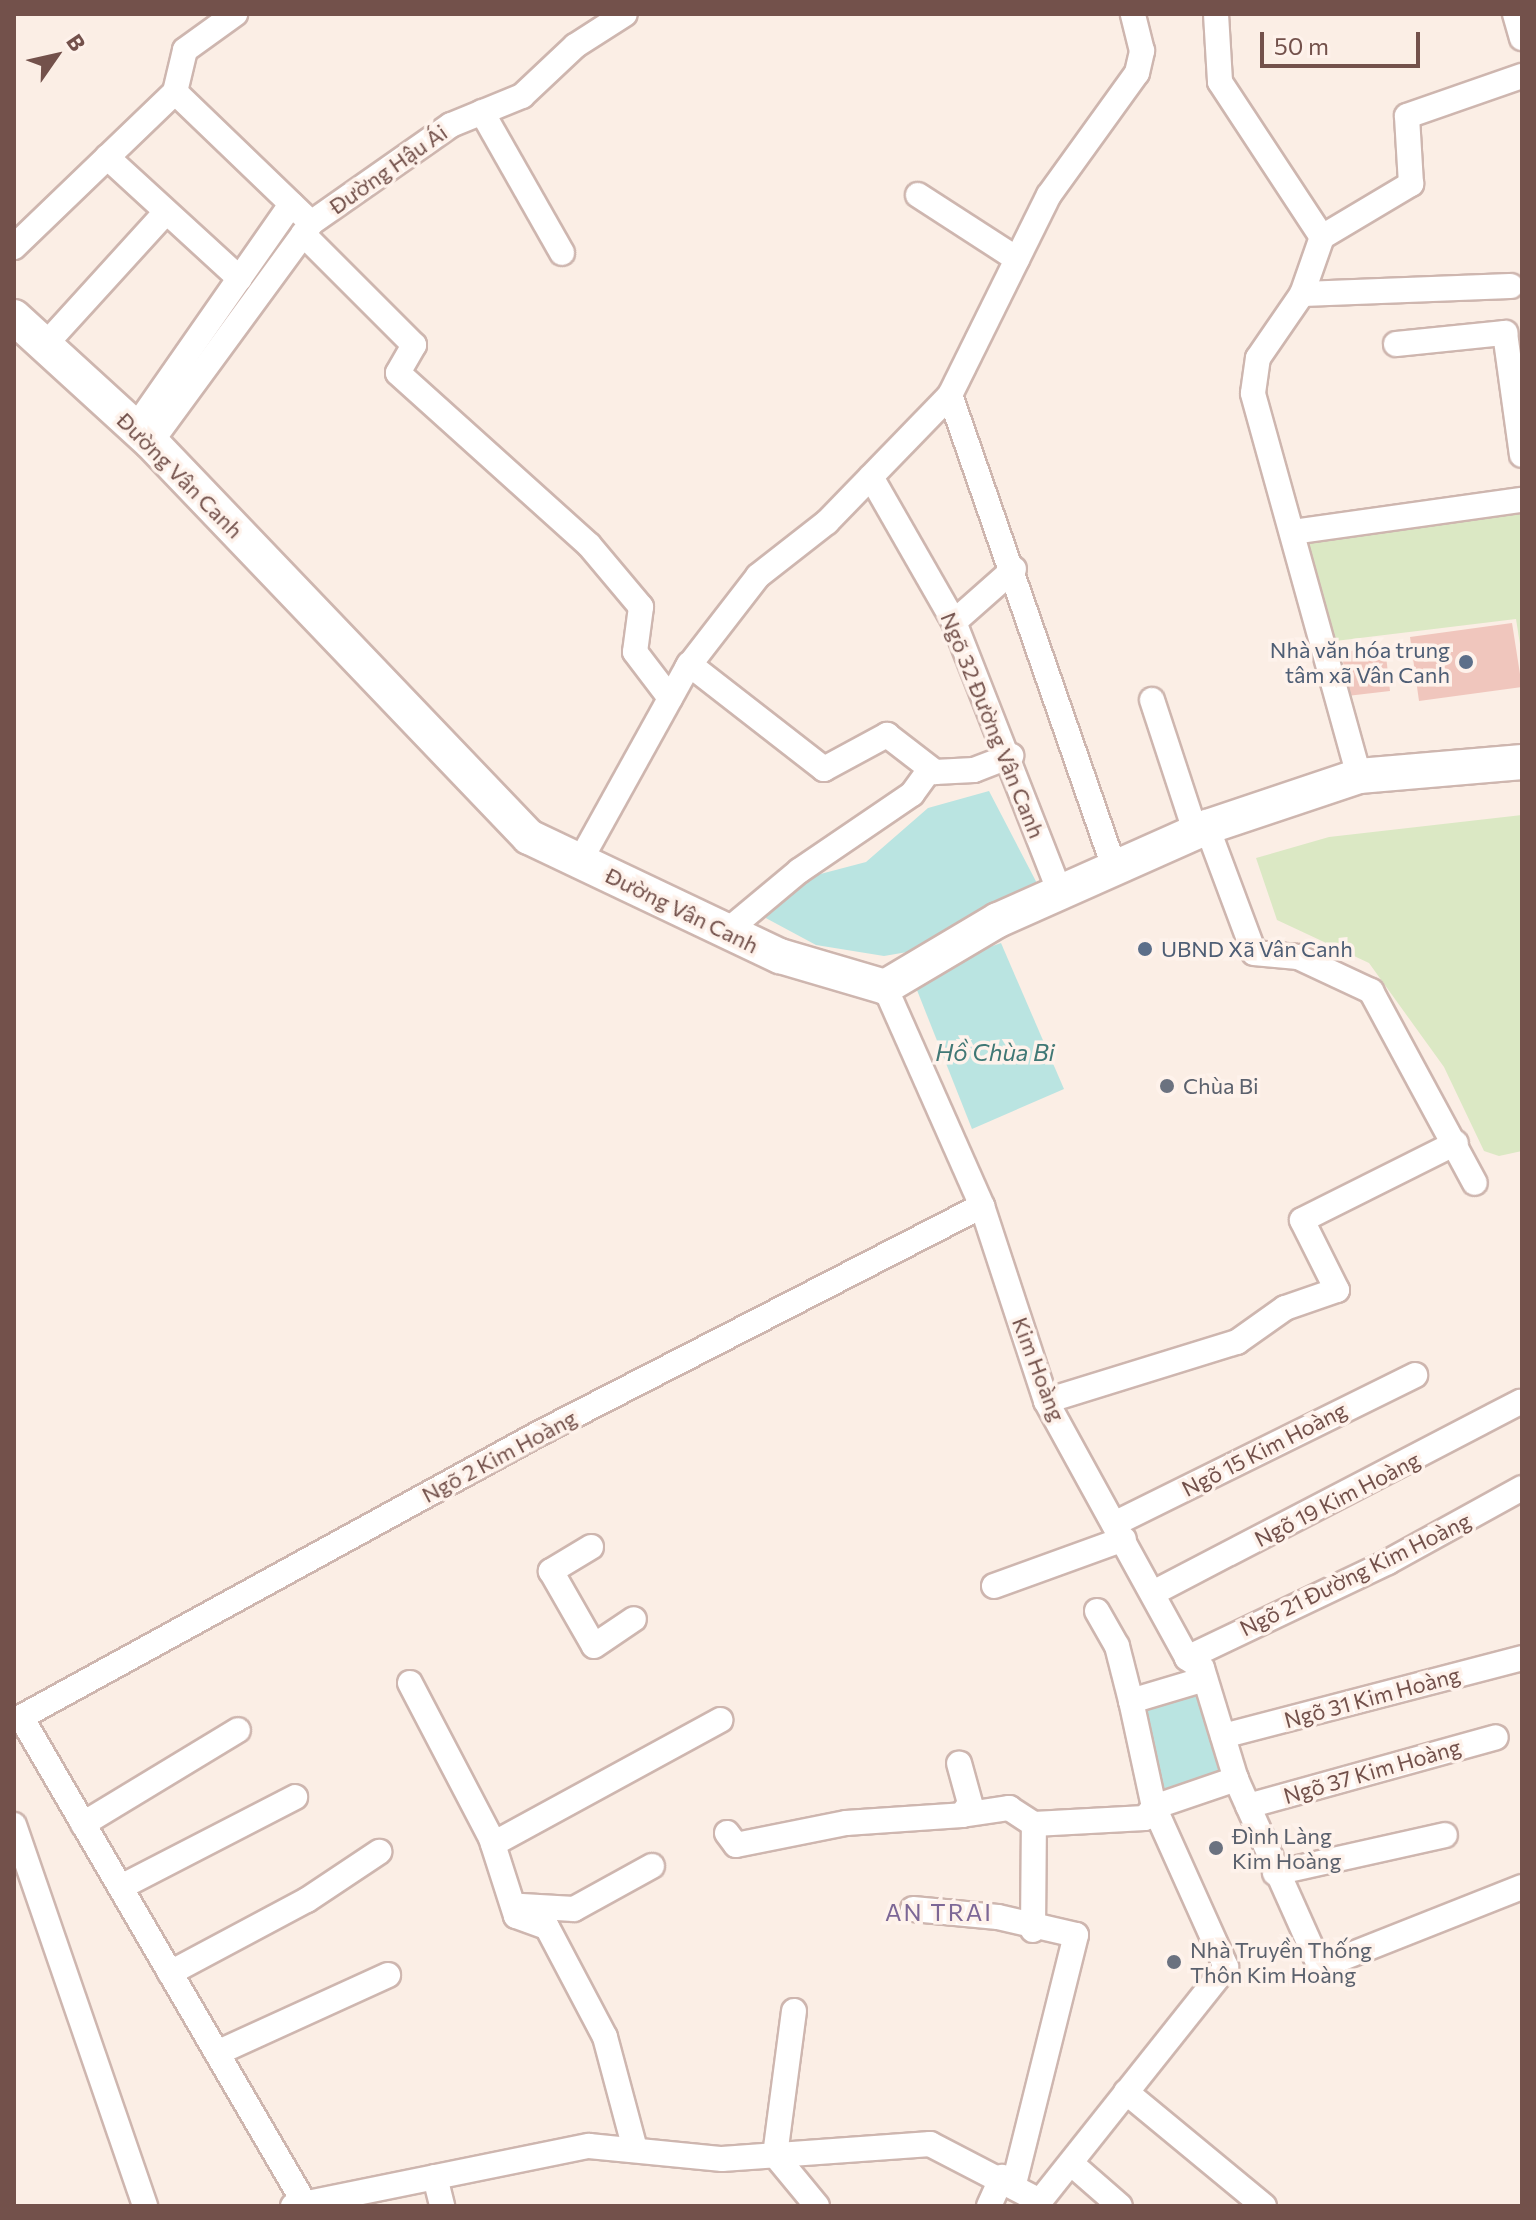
<!DOCTYPE html>
<html>
<head>
<meta charset="utf-8">
<style>
	body { margin:0 }
	#map { position:relative; width:1536px; height:2220px; overflow:hidden; background:#fbeee5; font-family:Commissioner,sans-serif }
	div>[style] { position:absolute }
	[style*='--x'] { left:calc(var(--x)*1px); top:calc(var(--y)*1px); width:calc(var(--w)*1px); rotate:calc(var(--a)*1deg) }
	.green>* { inset:0; background:#dbe8c4 }
	.water>* { inset:0; background:#bae4e1 }
	.building>* { inset:0; background:#f0c6bd }
	.roads { filter:drop-shadow(2px 0 #ceb6af) drop-shadow(-2px 0 #ceb6af) drop-shadow(0 2px #ceb6af) drop-shadow(0 -2px #ceb6af) }
	.street>* { height:24px; margin:-12px; padding:0 12px; transform-origin:12px; border-radius:12px; background:#fff }
	.secondary>* { height:34px; margin:-17px; padding:0 17px; transform-origin:17px; border-radius:17px; background:#fff }
	.dots>* { width:22px; height:22px; translate:-50% -50%; box-sizing:border-box; border:4px solid #fef2eb; border-radius:50% }
	span { translate:-50% -50%; white-space:nowrap; text-align:center; line-height:1.15; -webkit-text-stroke:7px #fef2eb; paint-order:stroke }
	.street-label { font-size:22px; color:#73514b }
	.service-label { font-size:22px; color:#4e5e75 }
	.right { translate:-100% -50%; text-align:right }
	.left { translate:0 -50%; text-align:left }
	.worship-label { font-size:22px; color:#5b616d }
	.water-label { font-size:24px; color:#407875; font-style:italic }
	.neighbourhood-label { font-size:24px; color:#7c6796; letter-spacing:2px }
	.frame { position:absolute; inset:0; border:16px solid #73514b; pointer-events:none }
	.north { position:absolute; left:16px; top:16px; width:80px; height:80px; -webkit-text-stroke:6px #fef2eb; paint-order:stroke; rotate:56deg; font-size:22px; font-weight:700; line-height:32px; text-align:center; color:#73514b }
	.north::after { content:''; display:block; margin:auto; width:28px; height:36px; background:#73514b; clip-path:polygon(50% 0,100% 100%,50% 72%,0 100%) }
	.scale { position:absolute; left:1260px; top:32px; width:160px; height:36px; box-sizing:border-box; border:4px solid #73514b; border-top:0; padding-left:10px; font-size:24px; line-height:28px; white-space:nowrap; color:#73514b; -webkit-text-stroke:6px #fef2eb; paint-order:stroke }
</style>
</head>
<body>
<div id="map">
	<div class="green">
		<i style="clip-path:polygon(1522px 508px,1522px 657px,1516px 619px,1327px 642px,1302px 539px)"></i>
		<i style="clip-path:polygon(1522px 815px,1522px 1151px,1499px 1156px,1484px 1151px,1444px 1067px,1369px 963px,1277px 920px,1256px 858px,1329px 837px)"></i>
	</div>
	<div class="water">
		<i style="clip-path:polygon(989px 791px,1041px 891px,919px 950px,884px 956px,816px 945px,760px 915px,809px 877px,866px 862px,928px 808px)"></i>
		<i style="clip-path:polygon(1001px 943px,1064px 1089px,972px 1129px,911px 975px)"></i>
		<i style="clip-path:polygon(1201px 1692px,1226px 1772px,1156px 1793px,1135px 1709px)"></i>
	</div>
	<div class="building">
		<i style="clip-path:polygon(1512px 623px,1522px 687px,1419px 701px,1410px 637px)"></i>
		<i style="clip-path:polygon(1385px 647px,1390px 691px,1347px 696px,1342px 652px)"></i>
	</div>
	<div class="roads">
		<div class="street">
			<i style="--x:1216;--y:14;--w:68;--a:86.6"></i>
			<i style="--x:1220;--y:82;--w:186;--a:56.7"></i>
			<i style="--x:1322;--y:237;--w:60;--a:109.3"></i>
			<i style="--x:1515;--y:14;--w:25;--a:74"></i>
			<i style="--x:175;--y:92;--w:178;--a:43.9"></i>
			<i style="--x:482;--y:112;--w:162;--a:60.4"></i>
			<i style="--x:107;--y:157;--w:180;--a:42.5"></i>
			<i style="--x:918;--y:195;--w:118;--a:32.9"></i>
			<i style="--x:303;--y:234;--w:157;--a:45"></i>
			<i style="--x:414;--y:345;--w:32;--a:120"></i>
			<i style="--x:398;--y:373;--w:257;--a:42"></i>
			<i style="--x:589;--y:545;--w:81;--a:50"></i>
			<i style="--x:641;--y:607;--w:45;--a:97.6"></i>
			<i style="--x:635;--y:652;--w:58;--a:52.7"></i>
			<i style="--x:1322;--y:237;--w:104;--a:-30.8"></i>
			<i style="--x:1411;--y:184;--w:68;--a:-93.4"></i>
			<i style="--x:1407;--y:116;--w:122;--a:-19.2"></i>
			<i style="--x:14;--y:247;--w:223;--a:-43.9"></i>
			<i style="--x:175;--y:92;--w:43;--a:-76.6"></i>
			<i style="--x:185;--y:50;--w:62;--a:-35.8"></i>
			<i style="--x:1396;--y:344;--w:110;--a:-5.8"></i>
			<i style="--x:1505;--y:333;--w:123;--a:82.1"></i>
			<i style="--x:45;--y:345;--w:177;--a:-47.7"></i>
			<i style="--x:950;--y:395;--w:503;--a:70.84"></i>
			<i style="--x:135;--y:428;--w:273;--a:-55.1"></i>
			<i style="--x:151;--y:442;--w:271;--a:-53.8"></i>
			<i style="--x:311;--y:223;--w:171;--a:-35"></i>
			<i style="--x:451;--y:125;--w:77;--a:-22.2"></i>
			<i style="--x:522;--y:96;--w:73;--a:-43.3"></i>
			<i style="--x:575;--y:46;--w:59;--a:-32.6"></i>
			<i style="--x:871;--y:477;--w:167;--a:60.2"></i>
			<i style="--x:954;--y:622;--w:290;--a:68.6"></i>
			<i style="--x:1293;--y:532;--w:231;--a:-8"></i>
			<i style="--x:954;--y:622;--w:80;--a:-41.5"></i>
			<i style="--x:689;--y:664;--w:171;--a:37.9"></i>
			<i style="--x:824;--y:769;--w:72;--a:-28.4"></i>
			<i style="--x:887;--y:735;--w:61;--a:37.6"></i>
			<i style="--x:935;--y:772;--w:39;--a:-3"></i>
			<i style="--x:974;--y:770;--w:40;--a:-21"></i>
			<i style="--x:1152;--y:700;--w:138;--a:71.8"></i>
			<i style="--x:1359;--y:776;--w:397;--a:-105.5"></i>
			<i style="--x:1253;--y:393;--w:35;--a:-82"></i>
			<i style="--x:1258;--y:358;--w:78;--a:-55.5"></i>
			<i style="--x:1302;--y:294;--w:209;--a:-2.2"></i>
			<i style="--x:1207;--y:827;--w:134;--a:69.5"></i>
			<i style="--x:1254;--y:953;--w:44;--a:5.2"></i>
			<i style="--x:1298;--y:957;--w:81;--a:25"></i>
			<i style="--x:1371;--y:991;--w:218;--a:61.6"></i>
			<i style="--x:580;--y:861;--w:221;--a:-61"></i>
			<i style="--x:687;--y:668;--w:116;--a:-52.3"></i>
			<i style="--x:758;--y:576;--w:88;--a:-38"></i>
			<i style="--x:827;--y:522;--w:177;--a:-45.9"></i>
			<i style="--x:950;--y:395;--w:223;--a:-63.7"></i>
			<i style="--x:1049;--y:195;--w:150;--a:-54.2"></i>
			<i style="--x:1137;--y:73;--w:23;--a:-77"></i>
			<i style="--x:1142;--y:51;--w:38;--a:-104"></i>
			<i style="--x:727;--y:931;--w:94;--a:-39.8"></i>
			<i style="--x:799;--y:871;--w:137;--a:-34.3"></i>
			<i style="--x:912;--y:794;--w:29;--a:-54"></i>
			<i style="--x:885;--y:987;--w:240;--a:66.1"></i>
			<i style="--x:982;--y:1206;--w:205;--a:71.8"></i>
			<i style="--x:1046;--y:1401;--w:293;--a:61.2"></i>
			<i style="--x:1187;--y:1658;--w:18;--a:34"></i>
			<i style="--x:1202;--y:1668;--w:116;--a:73"></i>
			<i style="--x:1236;--y:1779;--w:206;--a:65.9"></i>
			<i style="--x:1320;--y:1967;--w:217;--a:-21.6"></i>
			<i style="--x:1046;--y:1401;--w:200;--a:-17.2"></i>
			<i style="--x:1237;--y:1342;--w:59;--a:-35.3"></i>
			<i style="--x:1285;--y:1308;--w:55;--a:-19.1"></i>
			<i style="--x:1337;--y:1290;--w:78;--a:-116.6"></i>
			<i style="--x:1302;--y:1220;--w:172;--a:-26.6"></i>
			<i style="--x:1114;--y:1524;--w:336;--a:-26.3"></i>
			<i style="--x:591;--y:1547;--w:47;--a:149"></i>
			<i style="--x:551;--y:1571;--w:86;--a:60.2"></i>
			<i style="--x:594;--y:1646;--w:48;--a:-34"></i>
			<i style="--x:994;--y:1586;--w:138;--a:-19.9"></i>
			<i style="--x:1153;--y:1593;--w:414;--a:-27.5"></i>
			<i style="--x:1097;--y:1611;--w:40;--a:60.3"></i>
			<i style="--x:1117;--y:1646;--w:57;--a:75.7"></i>
			<i style="--x:1187;--y:1658;--w:223;--a:-25.5"></i>
			<i style="--x:1388;--y:1562;--w:153;--a:-28.9"></i>
			<i style="--x:410;--y:1683;--w:175;--a:62.4"></i>
			<i style="--x:491;--y:1838;--w:82;--a:72.2"></i>
			<i style="--x:516;--y:1916;--w:33;--a:20"></i>
			<i style="--x:547;--y:1927;--w:124;--a:62.2"></i>
			<i style="--x:605;--y:2037;--w:116;--a:75"></i>
			<i style="--x:21;--y:1717;--w:564;--a:59.75"></i>
			<i style="--x:14;--y:1721;--w:597;--a:-28.71"></i>
			<i style="--x:538;--y:1434;--w:499;--a:-27.2"></i>
			<i style="--x:1223;--y:1736;--w:309;--a:-14.6"></i>
			<i style="--x:1248;--y:1806;--w:257;--a:-15.5"></i>
			<i style="--x:962;--y:1815;--w:48;--a:-8.5"></i>
			<i style="--x:1009;--y:1808;--w:30;--a:33"></i>
			<i style="--x:83;--y:1824;--w:181;--a:-31.2"></i>
			<i style="--x:14;--y:1825;--w:403;--a:71"></i>
			<i style="--x:727;--y:1833;--w:15;--a:53"></i>
			<i style="--x:736;--y:1845;--w:112;--a:-11.3"></i>
			<i style="--x:846;--y:1823;--w:116;--a:-3.9"></i>
			<i style="--x:962;--y:1815;--w:14;--a:-56"></i>
			<i style="--x:970;--y:1803;--w:41;--a:-105.4"></i>
			<i style="--x:493;--y:1844;--w:259;--a:-28.6"></i>
			<i style="--x:1275;--y:1873;--w:174;--a:-12.6"></i>
			<i style="--x:121;--y:1887;--w:196;--a:-27.3"></i>
			<i style="--x:522;--y:1906;--w:52;--a:3.3"></i>
			<i style="--x:574;--y:1909;--w:89;--a:-28.9"></i>
			<i style="--x:913;--y:1909;--w:85;--a:5.4"></i>
			<i style="--x:998;--y:1917;--w:80;--a:13"></i>
			<i style="--x:1076;--y:1935;--w:257;--a:104"></i>
			<i style="--x:1033;--y:1930;--w:106;--a:-89.5"></i>
			<i style="--x:1034;--y:1824;--w:111;--a:-3.1"></i>
			<i style="--x:1145;--y:1818;--w:14;--a:-51"></i>
			<i style="--x:1154;--y:1807;--w:108;--a:-102.2"></i>
			<i style="--x:1131;--y:1701;--w:77;--a:-16.6"></i>
			<i style="--x:170;--y:1973;--w:155;--a:-28.1"></i>
			<i style="--x:307;--y:1900;--w:87;--a:-33.7"></i>
			<i style="--x:794;--y:2011;--w:145;--a:97.5"></i>
			<i style="--x:775;--y:2155;--w:66;--a:50.5"></i>
			<i style="--x:217;--y:2053;--w:188;--a:-24.5"></i>
			<i style="--x:1126;--y:2092;--w:179;--a:39.6"></i>
			<i style="--x:1073;--y:2165;--w:62;--a:41.1"></i>
			<i style="--x:435;--y:2177;--w:30;--a:76"></i>
			<i style="--x:293;--y:2206;--w:302;--a:-11.5"></i>
			<i style="--x:589;--y:2146;--w:134;--a:5.6"></i>
			<i style="--x:722;--y:2159;--w:209;--a:-4.1"></i>
			<i style="--x:930;--y:2144;--w:124;--a:27.4"></i>
			<i style="--x:1040;--y:2201;--w:299;--a:-51.5"></i>
			<i style="--x:1226;--y:1967;--w:175;--a:-114.2"></i>
			<i style="--x:1154;--y:1807;--w:87;--a:-18.9"></i>
			<i style="--x:989;--y:2206;--w:32;--a:-66"></i>
		</div>
		<div class="secondary">
			<i style="--x:14;--y:317;--w:185;--a:42.4"></i>
			<i style="--x:151;--y:442;--w:547;--a:46.26"></i>
			<i style="--x:529;--y:837;--w:278;--a:25.4"></i>
			<i style="--x:780;--y:956;--w:109;--a:16.4"></i>
			<i style="--x:885;--y:987;--w:131;--a:-30.7"></i>
			<i style="--x:998;--y:920;--w:229;--a:-24"></i>
			<i style="--x:1207;--y:827;--w:160;--a:-18.5"></i>
			<i style="--x:1359;--y:776;--w:164;--a:-4.9"></i>
		</div>
	</div>
	<div class="dots">
		<i style="left:1466px;top:662px;background:#5c6f8a"></i>
		<i style="left:1145px;top:949px;background:#5c6f8a"></i>
		<i style="left:1167px;top:1086px;background:#6b7280"></i>
		<i style="left:1216px;top:1848px;background:#6b7280"></i>
		<i style="left:1174px;top:1962px;background:#6b7280"></i>
	</div>
	<div class="street-label">
		<span style="left:388px;top:169px;rotate:-35deg">Đường Hậu Ái</span>
		<span style="left:180px;top:475px;rotate:45deg">Đường Vân Canh</span>
		<span style="left:993px;top:725px;rotate:68deg">Ngõ 32 Đường Vân Canh</span>
		<span style="left:682px;top:910px;rotate:26deg">Đường Vân Canh</span>
		<span style="left:1039px;top:1369px;rotate:69deg">Kim Hoàng</span>
		<span style="left:1264px;top:1449px;rotate:-27deg">Ngõ 15 Kim Hoàng</span>
		<span style="left:499px;top:1456px;rotate:-28deg">Ngõ 2 Kim Hoàng</span>
		<span style="left:1337px;top:1499px;rotate:-27deg">Ngõ 19 Kim Hoàng</span>
		<span style="left:1355px;top:1574px;rotate:-26deg">Ngõ 21 Đường Kim Hoàng</span>
		<span style="left:1372px;top:1697px;rotate:-15deg">Ngõ 31 Kim Hoàng</span>
		<span style="left:1372px;top:1771px;rotate:-16deg">Ngõ 37 Kim Hoàng</span>
	</div>
	<div class="service-label">
		<span class="right" style="left:1450px;top:662px">Nhà văn hóa trung<br>tâm xã Vân Canh</span>
		<span class="left" style="left:1161px;top:949px">UBND Xã Vân Canh</span>
	</div>
	<div class="worship-label">
		<span class="left" style="left:1183px;top:1086px">Chùa Bi</span>
		<span class="left" style="left:1232px;top:1848px">Đình Làng<br>Kim Hoàng</span>
		<span class="left" style="left:1190px;top:1962px">Nhà Truyền Thống<br>Thôn Kim Hoàng</span>
	</div>
	<div class="water-label">
		<span style="left:995px;top:1052px">Hồ Chùa Bi</span>
	</div>
	<div class="neighbourhood-label">
		<span style="left:939px;top:1912px">AN TRAI</span>
	</div>
	<div class="frame"></div>
	<div class="north">B</div>
	<div class="scale">50 m</div>
</div>
</body>
</html>
